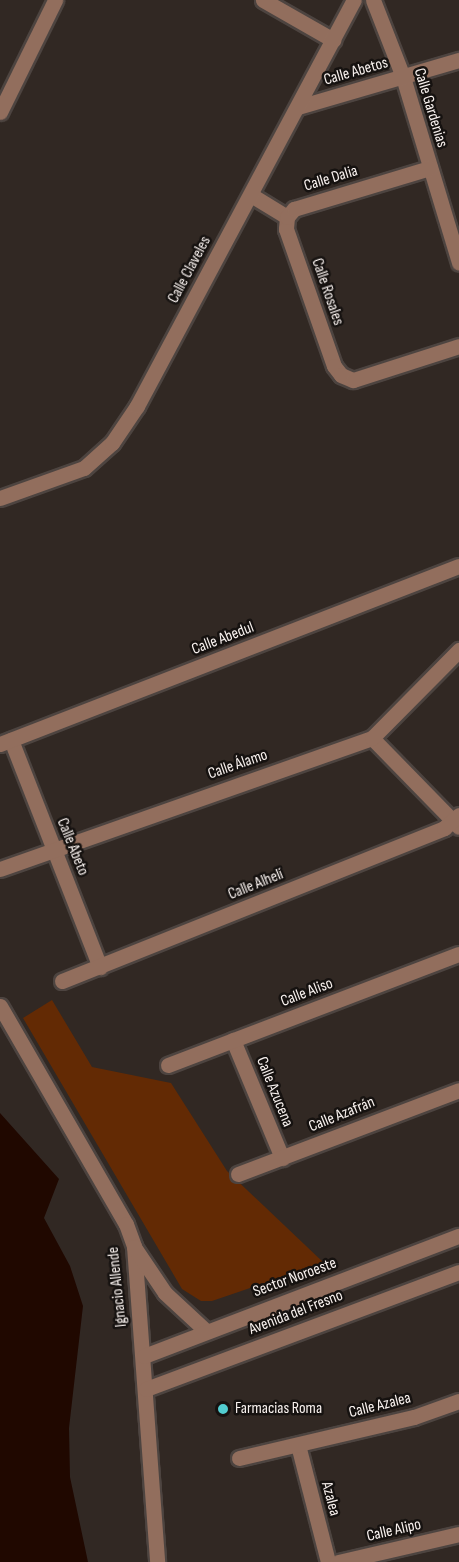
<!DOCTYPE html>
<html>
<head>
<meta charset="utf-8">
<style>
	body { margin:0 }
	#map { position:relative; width:459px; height:1562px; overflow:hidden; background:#312823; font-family:"Sofia Sans Condensed",sans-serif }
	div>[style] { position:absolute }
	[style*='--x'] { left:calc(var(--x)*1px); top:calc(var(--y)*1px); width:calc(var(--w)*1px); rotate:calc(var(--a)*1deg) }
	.green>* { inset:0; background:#632a04 }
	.water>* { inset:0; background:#200800 }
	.roads { filter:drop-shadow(2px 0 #4d4440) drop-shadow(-2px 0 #4d4440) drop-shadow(0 2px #4d4440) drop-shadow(0 -2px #4d4440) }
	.minor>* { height:15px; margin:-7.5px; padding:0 7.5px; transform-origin:7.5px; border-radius:7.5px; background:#926e5d }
	.dots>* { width:16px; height:16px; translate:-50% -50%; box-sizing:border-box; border:3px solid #161210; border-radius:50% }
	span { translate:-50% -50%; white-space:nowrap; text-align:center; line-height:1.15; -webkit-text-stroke:5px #161210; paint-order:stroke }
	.street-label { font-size:16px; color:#f9f2ef }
	.poi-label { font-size:16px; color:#f9f2ef }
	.left { translate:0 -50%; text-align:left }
</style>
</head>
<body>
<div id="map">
	<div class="green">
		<i style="clip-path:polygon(52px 1000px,92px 1067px,171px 1083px,227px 1171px,324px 1263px,212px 1301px,201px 1301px,182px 1289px,23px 1018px)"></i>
	</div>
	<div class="water">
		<i style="clip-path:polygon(0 1113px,59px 1179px,44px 1218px,70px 1266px,83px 1306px,69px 1428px,70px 1477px,88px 1562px,0 1562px)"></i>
	</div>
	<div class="roads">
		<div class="minor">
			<i style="--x:263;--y:0;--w:81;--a:29.7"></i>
			<i style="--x:373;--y:0;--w:83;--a:68.7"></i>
			<i style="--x:403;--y:77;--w:194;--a:73.2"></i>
			<i style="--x:298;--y:107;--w:168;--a:-16.3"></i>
			<i style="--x:0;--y:112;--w:125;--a:-63.8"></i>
			<i style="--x:251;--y:195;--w:42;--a:31.4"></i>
			<i style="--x:287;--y:217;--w:12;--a:95"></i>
			<i style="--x:286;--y:229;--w:145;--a:70.7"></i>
			<i style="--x:334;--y:366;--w:11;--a:52"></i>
			<i style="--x:341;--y:375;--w:13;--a:23"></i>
			<i style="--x:353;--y:380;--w:111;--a:-17.8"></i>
			<i style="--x:287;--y:217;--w:11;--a:-49"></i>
			<i style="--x:294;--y:209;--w:142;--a:-16.8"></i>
			<i style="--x:0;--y:498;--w:89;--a:-19.7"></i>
			<i style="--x:84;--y:468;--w:38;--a:-42"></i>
			<i style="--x:112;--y:443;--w:45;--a:-56"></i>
			<i style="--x:137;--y:406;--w:460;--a:-61.9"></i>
			<i style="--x:372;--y:738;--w:124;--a:45.7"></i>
			<i style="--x:11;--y:740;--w:244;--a:68.6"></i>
			<i style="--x:0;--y:744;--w:492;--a:-21.2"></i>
			<i style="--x:0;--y:869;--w:394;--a:-19.4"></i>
			<i style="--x:372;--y:738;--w:124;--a:-45.3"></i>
			<i style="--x:62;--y:981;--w:412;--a:-21.8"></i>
			<i style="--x:444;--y:828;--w:20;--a:-41"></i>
			<i style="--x:0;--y:1006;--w:252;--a:60"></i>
			<i style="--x:126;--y:1224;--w:23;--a:70"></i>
			<i style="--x:134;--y:1246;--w:317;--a:85.8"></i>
			<i style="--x:233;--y:1040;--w:128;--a:67.4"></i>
			<i style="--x:168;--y:1065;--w:311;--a:-20.9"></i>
			<i style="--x:238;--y:1174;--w:236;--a:-20.8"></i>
			<i style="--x:134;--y:1247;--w:55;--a:56"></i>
			<i style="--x:165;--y:1293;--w:56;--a:42.8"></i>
			<i style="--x:144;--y:1356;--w:337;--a:-20.9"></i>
			<i style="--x:146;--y:1389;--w:334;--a:-20.5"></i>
			<i style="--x:298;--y:1445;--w:121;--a:75.6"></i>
			<i style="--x:239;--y:1458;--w:180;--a:-13.2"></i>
			<i style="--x:414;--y:1417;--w:48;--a:-19.6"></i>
			<i style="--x:338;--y:1562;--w:124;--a:-13"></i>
		</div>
	</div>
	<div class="dots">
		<i style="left:223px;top:1409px;background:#52cdd0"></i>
	</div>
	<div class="street-label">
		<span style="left:356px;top:72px;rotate:-16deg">Calle Abetos</span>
		<span style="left:430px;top:108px;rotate:73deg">Calle Gardenias</span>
		<span style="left:331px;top:179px;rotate:-17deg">Calle Dalia</span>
		<span style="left:190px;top:270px;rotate:-62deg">Calle Claveles</span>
		<span style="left:327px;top:292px;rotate:71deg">Calle Rosales</span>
		<span style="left:223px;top:639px;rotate:-21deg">Calle Abedul</span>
		<span style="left:238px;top:765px;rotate:-19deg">Calle Álamo</span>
		<span style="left:72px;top:847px;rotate:68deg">Calle Abeto</span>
		<span style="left:256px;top:885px;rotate:-22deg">Calle Alhelí</span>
		<span style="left:307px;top:993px;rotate:-21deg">Calle Aliso</span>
		<span style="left:274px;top:1092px;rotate:68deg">Calle Azucena</span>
		<span style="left:342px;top:1115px;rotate:-22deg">Calle Azafrán</span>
		<span style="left:295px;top:1278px;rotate:-20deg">Sector Noroeste</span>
		<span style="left:118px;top:1287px;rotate:-96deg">Ignacio Allende</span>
		<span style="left:296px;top:1313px;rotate:-21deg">Avenida del Fresno</span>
		<span style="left:380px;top:1406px;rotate:-14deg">Calle Azalea</span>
		<span style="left:330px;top:1499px;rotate:75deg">Azalea</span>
		<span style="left:394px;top:1531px;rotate:-13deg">Calle Alipo</span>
	</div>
	<div class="poi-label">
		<span class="left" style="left:235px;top:1409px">Farmacias Roma</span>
	</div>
</div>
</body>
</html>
